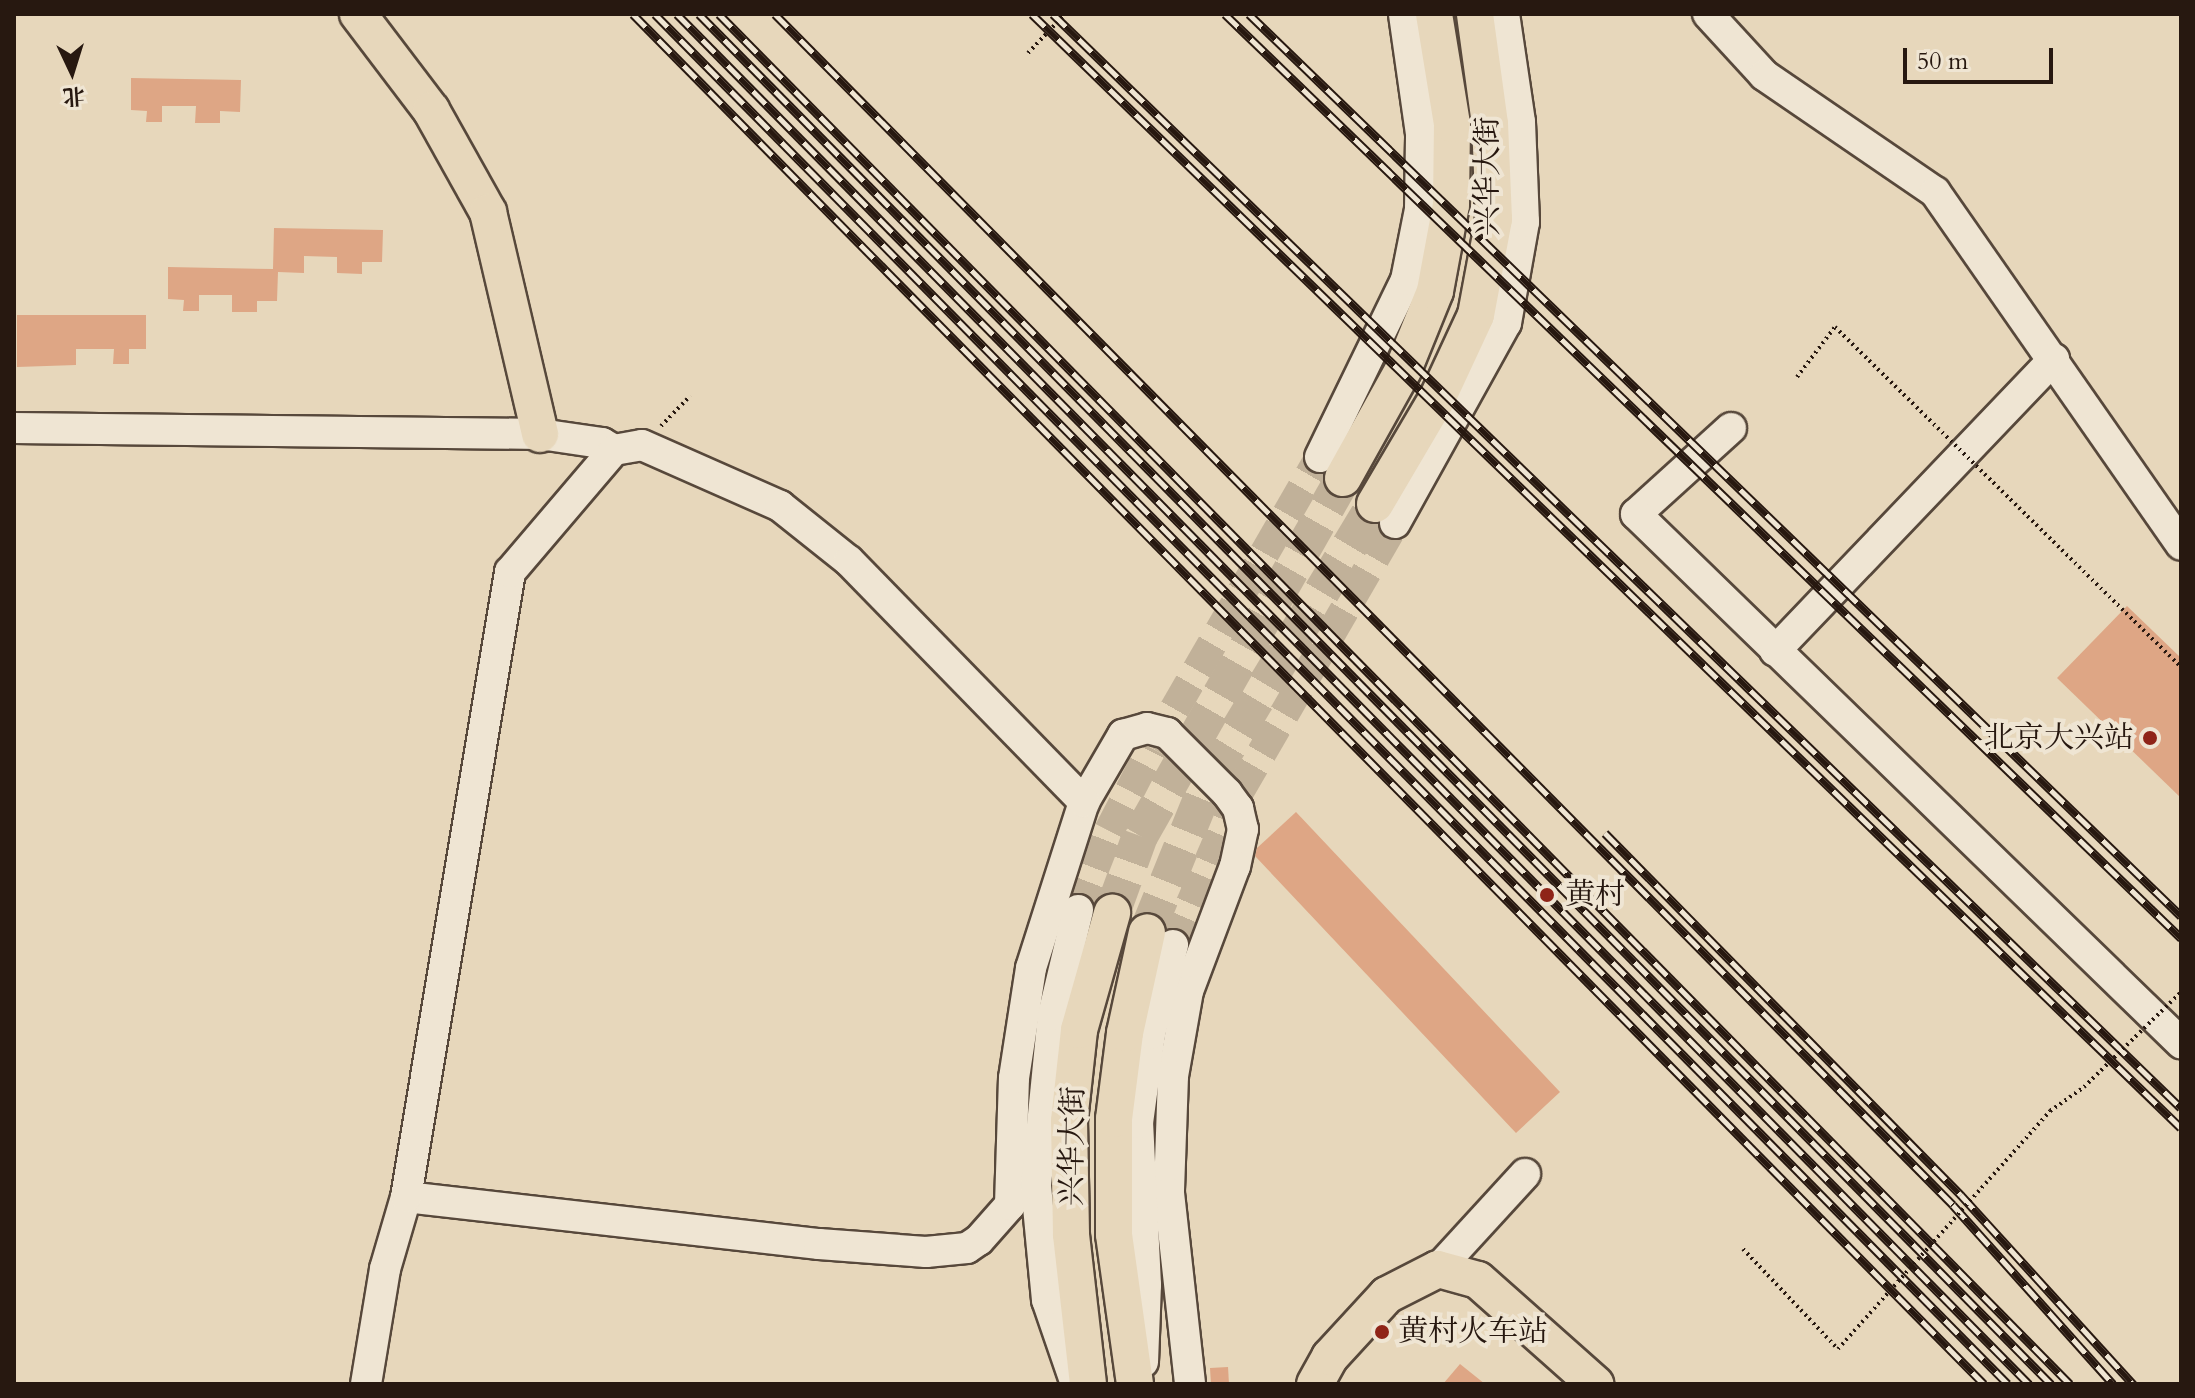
<!DOCTYPE html>
<html>
<head>
<meta charset="utf-8">
<style>
	body { margin:0 }
	#map { position:relative; width:2195px; height:1398px; overflow:hidden; background:#e7d7bb; font-family:Cardo,"Noto Serif SC",serif }
	div>[style] { position:absolute }
	[style*='--x'] { left:calc(var(--x)*1px); top:calc(var(--y)*1px); width:calc(var(--w)*1px); rotate:calc(var(--a)*1deg) }
	.building>* { inset:0; background:#dea685 }
	.minor-tunnel>* { height:30px; margin-top:-15px; transform-origin:0; background:repeating-linear-gradient(90deg,#c1b199 0 30px,transparent 0 45px) }
	.major-tunnel>* { height:36px; margin-top:-18px; transform-origin:0; background:repeating-linear-gradient(90deg,#c1b199 0 36px,transparent 0 54px) }
	.path>* { height:4px; margin-top:-2px; transform-origin:0; background:repeating-linear-gradient(90deg,#271810 0 2px,transparent 0 6px) }
	.roads { filter:drop-shadow(2px 0 #57483b) drop-shadow(-2px 0 #57483b) drop-shadow(0 2px #57483b) drop-shadow(0 -2px #57483b) }
	.minor>* { height:30px; margin:-15px; padding:0 15px; transform-origin:15px; border-radius:15px; background:#efe5d3 }
	.major>* { height:36px; margin:-18px; padding:0 18px; transform-origin:18px; border-radius:18px; background:#e7d7bb }
	.rail>* { height:9px; margin-top:-4.5px; transform-origin:0; background:repeating-linear-gradient(90deg,#efe5d3 0 18px,#271810 0 36px); box-sizing:border-box; border-block:2px solid #271810 }
	.path-bridge>* { height:4px; margin-top:-2px; transform-origin:0; background:repeating-linear-gradient(90deg,#271810 0 2px,transparent 0 6px) }
	.dots>* { width:22px; height:22px; translate:-50% -50%; box-sizing:border-box; border:4px solid #efe5d3; border-radius:50% }
	span { translate:-50% -50%; white-space:nowrap; text-align:center; line-height:1.15; -webkit-text-stroke:8px #efe5d3; paint-order:stroke }
	.street-label { font-size:30px; color:#271810 }
	.poi-label { font-size:30px; color:#271810 }
	.right { translate:-100% -50%; text-align:right }
	.left { translate:0 -50%; text-align:left }
	.frame { position:absolute; inset:0; border:16px solid #271810; pointer-events:none }
	.north { position:absolute; left:32px; top:32px; width:80px; height:80px; -webkit-text-stroke:6px #efe5d3; paint-order:stroke; rotate:176deg; font-size:22px; font-weight:700; line-height:32px; text-align:center; color:#271810 }
	.north::after { content:''; display:block; margin:auto; width:28px; height:36px; background:#271810; clip-path:polygon(50% 0,100% 100%,50% 72%,0 100%) }
	.scale { position:absolute; left:1903px; top:48px; width:150px; height:36px; box-sizing:border-box; border:4px solid #271810; border-top:0; padding-left:10px; font-size:24px; line-height:28px; white-space:nowrap; color:#271810; -webkit-text-stroke:6px #efe5d3; paint-order:stroke }
</style>
</head>
<body>
<div id="map">
	<div class="building">
		<i style="clip-path:polygon(131px 78px,241px 80px,240px 112px,220px 111px,220px 123px,195px 123px,196px 106px,162px 106px,162px 122px,146px 122px,147px 111px,131px 110px)"></i>
		<i style="clip-path:polygon(274px 228px,383px 230px,382px 262px,362px 262px,362px 274px,337px 273px,337px 257px,304px 256px,304px 273px,278px 272px,277px 301px,257px 301px,257px 312px,232px 312px,232px 295px,199px 295px,199px 311px,183px 311px,184px 300px,168px 299px,168px 267px,273px 269px)"></i>
		<i style="clip-path:polygon(17px 315px,146px 315px,146px 349px,129px 349px,129px 364px,113px 364px,114px 349px,76px 349px,76px 365px,17px 367px)"></i>
		<i style="clip-path:polygon(2127px 606px,2181px 658px,2181px 798px,2057px 678px)"></i>
		<i style="clip-path:polygon(1296px 812px,1560px 1092px,1516px 1133px,1255px 856px,1257px 848px)"></i>
		<i style="clip-path:polygon(1460px 1364px,1485px 1384px,1443px 1384px)"></i>
		<i style="clip-path:polygon(1228px 1367px,1229px 1384px,1211px 1384px,1210px 1368px)"></i>
	</div>
	<div class="minor-tunnel">
		<i style="--x:1078;--y:910;--w:85;--a:-68.6"></i>
		<i style="--x:1109;--y:831;--w:93;--a:-62.6"></i>
		<i style="--x:1152;--y:748;--w:336;--a:-60"></i>
		<i style="--x:1173;--y:945;--w:167;--a:-66.7"></i>
		<i style="--x:1239;--y:792;--w:311;--a:-59.9"></i>
	</div>
	<div class="major-tunnel">
		<i style="--x:1112;--y:913;--w:82;--a:-70"></i>
		<i style="--x:1140;--y:836;--w:412;--a:-60.4"></i>
		<i style="--x:1147;--y:932;--w:167;--a:-67.9"></i>
		<i style="--x:1210;--y:777;--w:319;--a:-58.9"></i>
	</div>
	<div class="path">
		<i style="--x:1028;--y:53;--w:54;--a:-46.5"></i>
		<i style="--x:661;--y:426;--w:42;--a:-46"></i>
	</div>
	<div class="roads">
		<div class="minor">
			<i style="--x:1708;--y:14;--w:83;--a:47.4"></i>
			<i style="--x:1764;--y:75;--w:207;--a:34.4"></i>
			<i style="--x:1935;--y:192;--w:430;--a:55.1"></i>
			<i style="--x:14;--y:428;--w:526;--a:0.65"></i>
			<i style="--x:540;--y:434;--w:63;--a:8.3"></i>
			<i style="--x:602;--y:443;--w:14;--a:30"></i>
			<i style="--x:1731;--y:428;--w:128;--a:137.8"></i>
			<i style="--x:1636;--y:514;--w:760;--a:44.15"></i>
			<i style="--x:1320;--y:457;--w:197;--a:-64.1"></i>
			<i style="--x:1406;--y:280;--w:72;--a:-78.8"></i>
			<i style="--x:1420;--y:209;--w:75;--a:-89.2"></i>
			<i style="--x:1421;--y:134;--w:121;--a:-98.1"></i>
			<i style="--x:1395;--y:523;--w:229;--a:-61"></i>
			<i style="--x:1506;--y:323;--w:103;--a:-79.9"></i>
			<i style="--x:1524;--y:222;--w:100;--a:-92.3"></i>
			<i style="--x:1520;--y:122;--w:109;--a:-98.4"></i>
			<i style="--x:1775;--y:651;--w:404;--a:-46.3"></i>
			<i style="--x:406;--y:1197;--w:416;--a:6.5"></i>
			<i style="--x:819;--y:1244;--w:107;--a:4.3"></i>
			<i style="--x:926;--y:1252;--w:41;--a:-5.6"></i>
			<i style="--x:967;--y:1248;--w:14;--a:-34"></i>
			<i style="--x:979;--y:1240;--w:47;--a:-48.5"></i>
			<i style="--x:1010;--y:1205;--w:127;--a:-88.2"></i>
			<i style="--x:1014;--y:1078;--w:111;--a:-81.2"></i>
			<i style="--x:1031;--y:968;--w:174;--a:-72.3"></i>
			<i style="--x:1084;--y:802;--w:78;--a:-59.8"></i>
			<i style="--x:1123;--y:735;--w:25;--a:-16"></i>
			<i style="--x:1147;--y:728;--w:21;--a:14"></i>
			<i style="--x:1167;--y:733;--w:85;--a:45"></i>
			<i style="--x:1227;--y:793;--w:19;--a:54"></i>
			<i style="--x:1238;--y:808;--w:22;--a:77"></i>
			<i style="--x:1243;--y:829;--w:38;--a:102"></i>
			<i style="--x:1235;--y:866;--w:134;--a:110.6"></i>
			<i style="--x:1188;--y:991;--w:86;--a:100"></i>
			<i style="--x:1173;--y:1076;--w:117;--a:92"></i>
			<i style="--x:1169;--y:1193;--w:192;--a:83.7"></i>
			<i style="--x:1438;--y:1269;--w:129;--a:-47.5"></i>
			<i style="--x:1143;--y:1362;--w:77;--a:-87.8"></i>
			<i style="--x:1146;--y:1285;--w:162;--a:-92.8"></i>
			<i style="--x:1138;--y:1123;--w:90;--a:-82.3"></i>
			<i style="--x:1150;--y:1034;--w:92;--a:-75.5"></i>
			<i style="--x:366;--y:1384;--w:117;--a:-80.6"></i>
			<i style="--x:385;--y:1269;--w:75;--a:-73.7"></i>
			<i style="--x:406;--y:1197;--w:634;--a:-80.55"></i>
			<i style="--x:510;--y:572;--w:160;--a:-49.6"></i>
			<i style="--x:614;--y:450;--w:28;--a:-10"></i>
			<i style="--x:642;--y:445;--w:151;--a:23.8"></i>
			<i style="--x:780;--y:506;--w:88;--a:38.6"></i>
			<i style="--x:849;--y:561;--w:337;--a:45.7"></i>
			<i style="--x:1076;--y:1384;--w:89;--a:-109"></i>
			<i style="--x:1047;--y:1300;--w:116;--a:-95.5"></i>
			<i style="--x:1036;--y:1185;--w:171;--a:-84.3"></i>
			<i style="--x:1053;--y:1015;--w:108;--a:-76.6"></i>
		</div>
		<div class="major">
			<i style="--x:358;--y:14;--w:121;--a:52.8"></i>
			<i style="--x:431;--y:110;--w:117;--a:60.8"></i>
			<i style="--x:488;--y:212;--w:228;--a:76.8"></i>
			<i style="--x:1343;--y:478;--w:124;--a:-60.9"></i>
			<i style="--x:1403;--y:370;--w:85;--a:-67.9"></i>
			<i style="--x:1435;--y:291;--w:87;--a:-79.5"></i>
			<i style="--x:1451;--y:205;--w:81;--a:-89.3"></i>
			<i style="--x:1452;--y:124;--w:111;--a:-99.3"></i>
			<i style="--x:1375;--y:504;--w:124;--a:-59.5"></i>
			<i style="--x:1438;--y:397;--w:90;--a:-65.1"></i>
			<i style="--x:1476;--y:315;--w:98;--a:-79.4"></i>
			<i style="--x:1494;--y:219;--w:95;--a:-92.4"></i>
			<i style="--x:1490;--y:124;--w:111;--a:-97.8"></i>
			<i style="--x:1088;--y:1384;--w:151;--a:-96.5"></i>
			<i style="--x:1071;--y:1234;--w:113;--a:-91"></i>
			<i style="--x:1069;--y:1121;--w:92;--a:-83.7"></i>
			<i style="--x:1079;--y:1030;--w:122;--a:-74.2"></i>
			<i style="--x:1135;--y:1384;--w:151;--a:-98"></i>
			<i style="--x:1114;--y:1234;--w:115;--a:-90"></i>
			<i style="--x:1114;--y:1119;--w:87;--a:-82.7"></i>
			<i style="--x:1125;--y:1033;--w:103;--a:-77.7"></i>
			<i style="--x:1315;--y:1384;--w:31;--a:-61"></i>
			<i style="--x:1330;--y:1357;--w:84;--a:-47.4"></i>
			<i style="--x:1387;--y:1295;--w:57;--a:-27"></i>
			<i style="--x:1438;--y:1269;--w:41;--a:15.4"></i>
			<i style="--x:1478;--y:1280;--w:157;--a:41.6"></i>
		</div>
	</div>
	<div class="rail">
		<i style="--x:633;--y:14;--w:1924;--a:45.4"></i>
		<i style="--x:655;--y:14;--w:1925;--a:45.36"></i>
		<i style="--x:677;--y:14;--w:1925;--a:45.38"></i>
		<i style="--x:699;--y:14;--w:1925;--a:45.38"></i>
		<i style="--x:719;--y:14;--w:1924;--a:45.4"></i>
		<i style="--x:775;--y:14;--w:1675;--a:45.31"></i>
		<i style="--x:1953;--y:1205;--w:240;--a:48.2"></i>
		<i style="--x:1032;--y:14;--w:1600;--a:44.11"></i>
		<i style="--x:1053;--y:14;--w:1571;--a:44.12"></i>
		<i style="--x:1225;--y:14;--w:1330;--a:44.02"></i>
		<i style="--x:1249;--y:14;--w:1297;--a:44.06"></i>
		<i style="--x:1605;--y:833;--w:508;--a:45.48"></i>
		<i style="--x:1961;--y:1195;--w:256;--a:47.7"></i>
	</div>
	<div class="path-bridge">
		<i style="--x:1797;--y:377;--w:63;--a:-52.8"></i>
		<i style="--x:1835;--y:327;--w:485;--a:44.5"></i>
		<i style="--x:1743;--y:1249;--w:138;--a:46.5"></i>
		<i style="--x:1838;--y:1349;--w:319;--a:-48.3"></i>
		<i style="--x:2050;--y:1111;--w:42;--a:-35.2"></i>
		<i style="--x:2084;--y:1087;--w:136;--a:-44.4"></i>
	</div>
	<div class="dots">
		<i style="left:2150px;top:738px;background:#8f2418"></i>
		<i style="left:1547px;top:895px;background:#8f2418"></i>
		<i style="left:1382px;top:1332px;background:#8f2418"></i>
	</div>
	<div class="street-label">
		<span style="left:1488px;top:176px;rotate:-90deg">兴华大街</span>
		<span style="left:1073px;top:1146px;rotate:-89deg">兴华大街</span>
	</div>
	<div class="poi-label">
		<span class="right" style="left:2134px;top:738px">北京大兴站</span>
		<span class="left" style="left:1565px;top:895px">黄村</span>
		<span class="left" style="left:1398px;top:1332px">黄村火车站</span>
	</div>
	<div class="frame"></div>
	<div class="north">北</div>
	<div class="scale">50 m</div>
</div>
</body>
</html>
